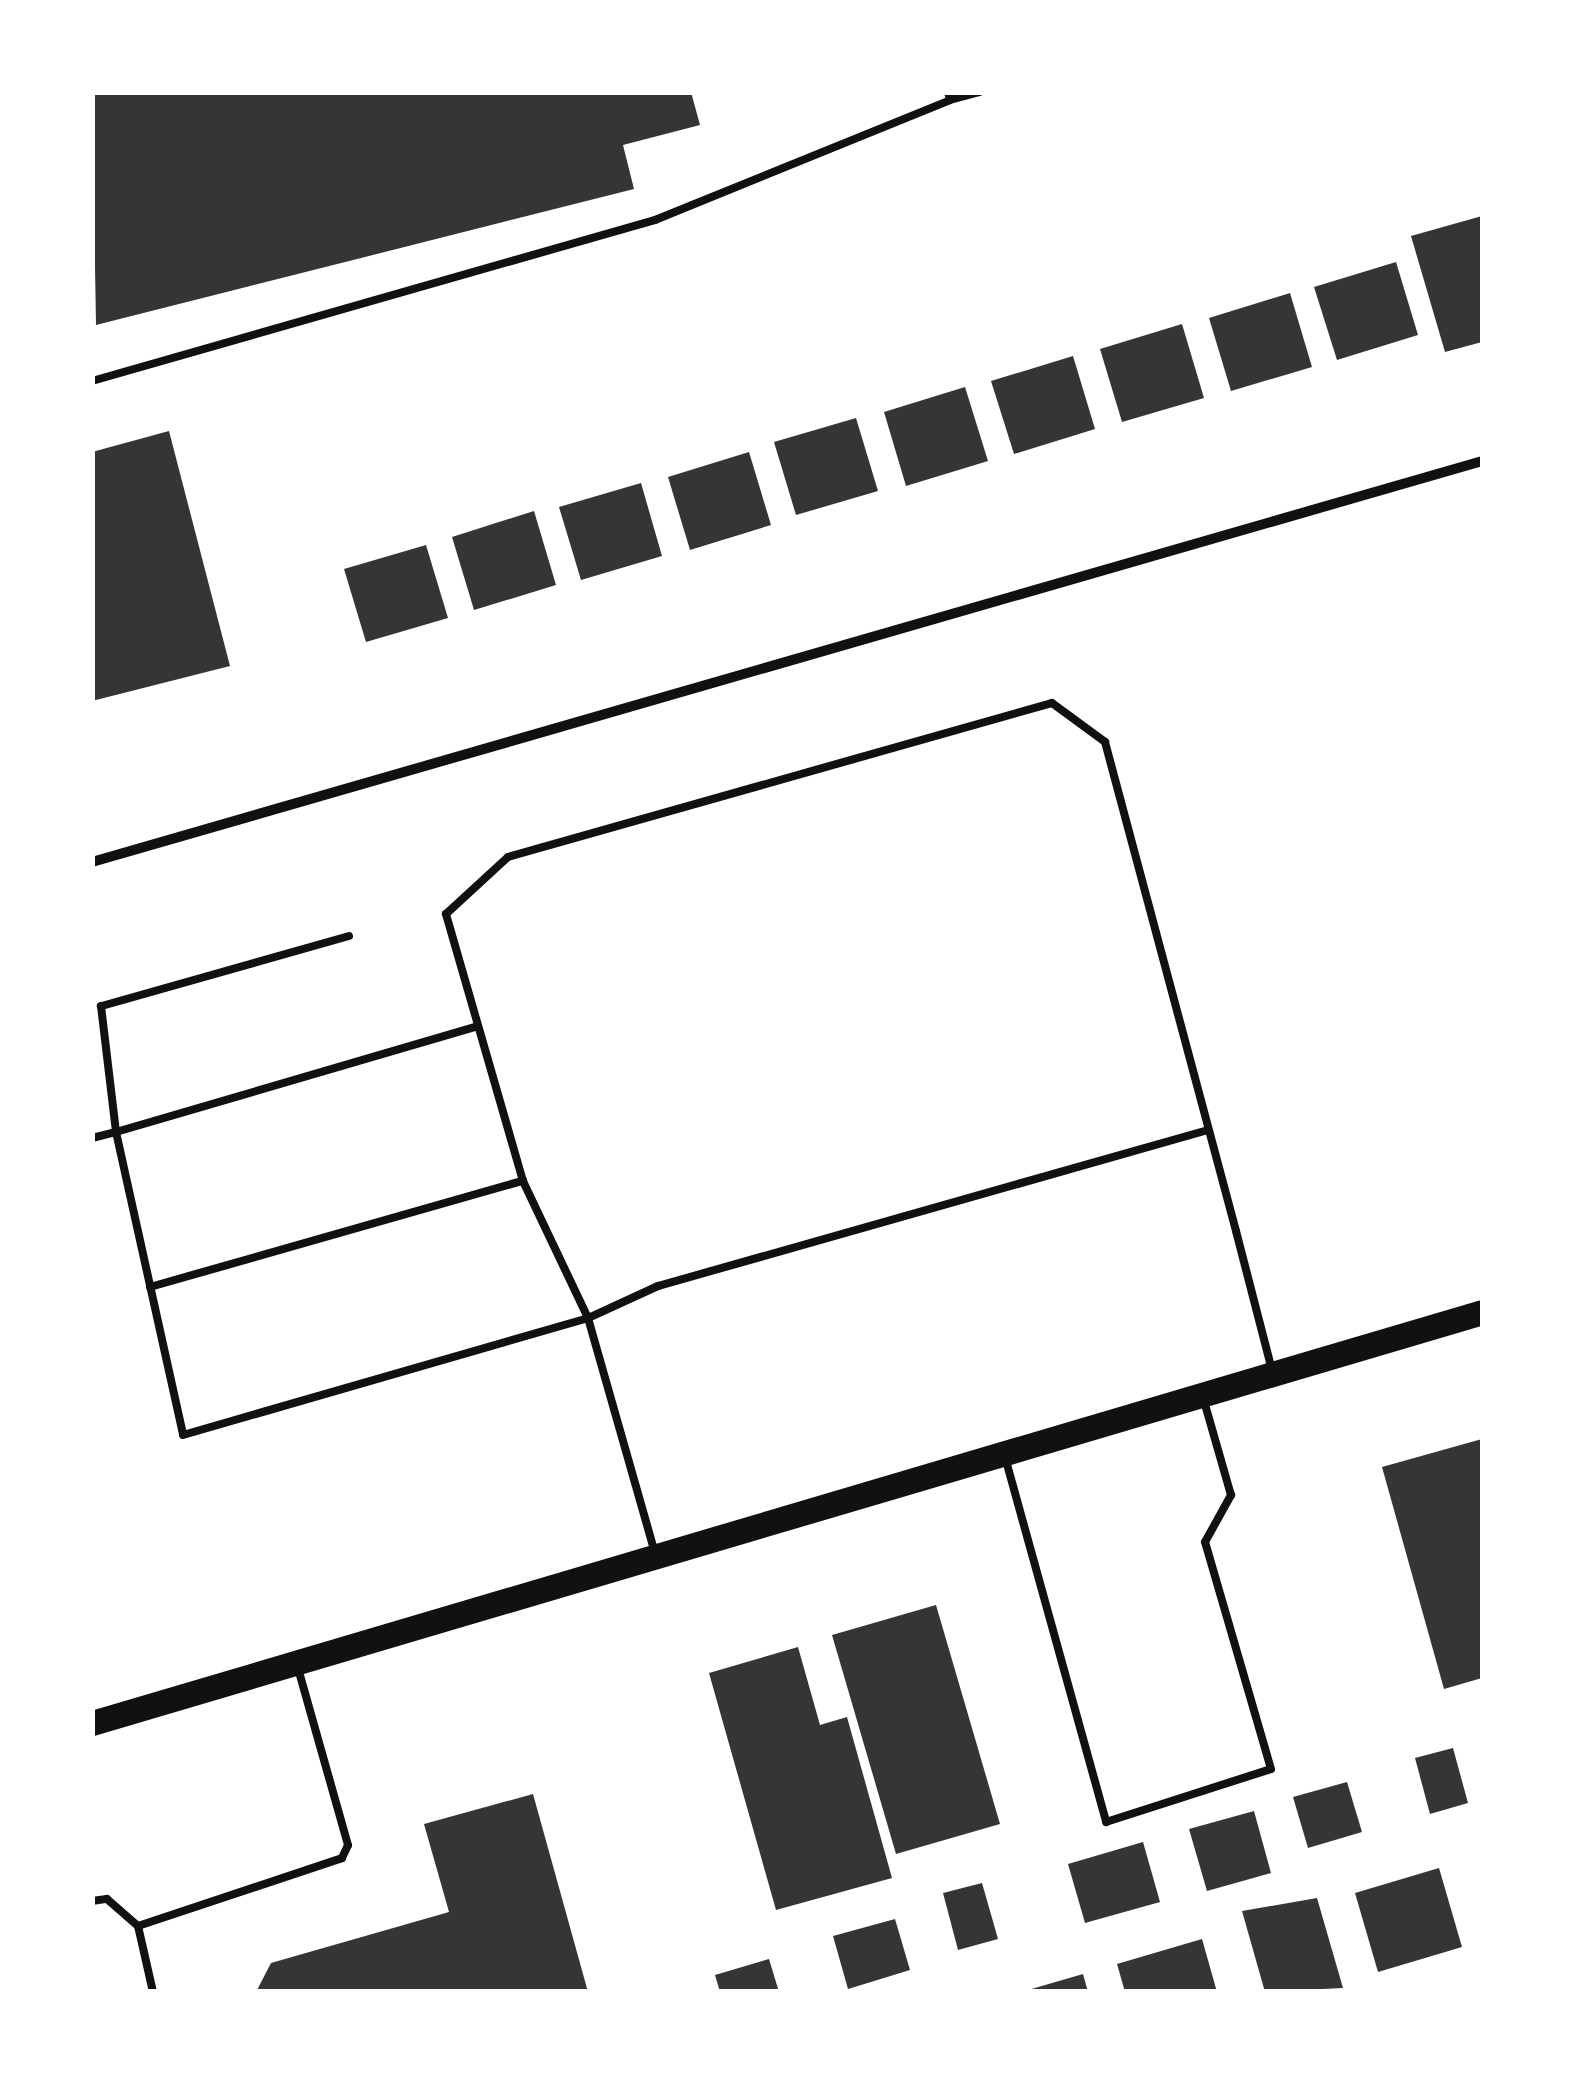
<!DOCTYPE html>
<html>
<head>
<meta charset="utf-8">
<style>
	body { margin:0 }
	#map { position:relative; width:1575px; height:2084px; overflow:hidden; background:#fff; font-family:"IBM Plex Sans",sans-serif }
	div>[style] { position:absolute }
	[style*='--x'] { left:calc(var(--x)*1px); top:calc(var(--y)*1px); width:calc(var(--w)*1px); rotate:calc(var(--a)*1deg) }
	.building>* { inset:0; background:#353535 }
	.service>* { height:8px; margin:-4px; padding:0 4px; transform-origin:4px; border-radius:4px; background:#111 }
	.minor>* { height:10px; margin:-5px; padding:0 5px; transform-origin:5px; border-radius:5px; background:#111 }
	.primary>* { height:25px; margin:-12.5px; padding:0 12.5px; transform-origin:12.5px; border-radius:12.5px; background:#111 }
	span { translate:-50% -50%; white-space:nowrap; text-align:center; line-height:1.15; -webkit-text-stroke:10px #fff; paint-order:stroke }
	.frame { position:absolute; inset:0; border:95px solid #fff; pointer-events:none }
</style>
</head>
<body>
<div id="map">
	<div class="building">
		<i style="clip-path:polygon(92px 92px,691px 92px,700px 125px,623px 145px,634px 189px,96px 325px)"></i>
		<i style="clip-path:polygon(1482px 216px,1482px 342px,1445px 352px,1411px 236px)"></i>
		<i style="clip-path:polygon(1396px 262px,1418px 335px,1337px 360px,1314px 287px)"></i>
		<i style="clip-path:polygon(1290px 293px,1312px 367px,1231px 391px,1209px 318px)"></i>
		<i style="clip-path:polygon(1182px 324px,1204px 398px,1122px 422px,1100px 349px)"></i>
		<i style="clip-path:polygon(1073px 356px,1095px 429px,1014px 454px,991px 381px)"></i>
		<i style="clip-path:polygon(965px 387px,988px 461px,906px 486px,884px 412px)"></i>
		<i style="clip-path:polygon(856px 418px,878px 491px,796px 515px,774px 442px)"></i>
		<i style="clip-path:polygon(169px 431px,230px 666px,92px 701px,92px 452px)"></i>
		<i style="clip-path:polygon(749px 452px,771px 525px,690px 550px,668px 477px)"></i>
		<i style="clip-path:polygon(641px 483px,662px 556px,581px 580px,559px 507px)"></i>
		<i style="clip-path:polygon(534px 511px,556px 585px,474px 610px,452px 537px)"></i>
		<i style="clip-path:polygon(426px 545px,448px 618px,366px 642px,344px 569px)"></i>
		<i style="clip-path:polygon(1482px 1439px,1482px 1678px,1444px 1689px,1382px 1467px)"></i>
		<i style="clip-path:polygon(936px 1605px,1000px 1824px,896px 1854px,832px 1635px)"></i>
		<i style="clip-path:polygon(798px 1647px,820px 1725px,847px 1717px,892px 1878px,776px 1910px,709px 1673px)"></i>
		<i style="clip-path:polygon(1453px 1748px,1468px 1803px,1430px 1814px,1415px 1758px)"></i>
		<i style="clip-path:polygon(1347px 1782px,1362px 1832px,1308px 1848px,1293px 1797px)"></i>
		<i style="clip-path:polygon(533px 1794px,588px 1992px,256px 1992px,271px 1963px,449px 1912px,424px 1824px)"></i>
		<i style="clip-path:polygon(1254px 1811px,1271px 1873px,1207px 1891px,1189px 1829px)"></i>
		<i style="clip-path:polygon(1143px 1842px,1160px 1902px,1085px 1923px,1068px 1864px)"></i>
		<i style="clip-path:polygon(1439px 1868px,1462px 1947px,1378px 1972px,1355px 1893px)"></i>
		<i style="clip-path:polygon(982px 1883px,998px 1939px,958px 1950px,943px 1893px)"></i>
		<i style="clip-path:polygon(1317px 1898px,1343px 1988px,1265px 1992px,1242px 1911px)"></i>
		<i style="clip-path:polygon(895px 1919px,910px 1970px,848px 1989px,833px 1936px)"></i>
		<i style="clip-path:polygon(1202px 1939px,1217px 1992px,1125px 1992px,1117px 1964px)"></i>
		<i style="clip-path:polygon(769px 1959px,779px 1992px,720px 1992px,715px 1975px)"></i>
		<i style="clip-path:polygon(1083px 1974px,1088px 1992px,1028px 1992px,1028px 1990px)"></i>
	</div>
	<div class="service">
		<i style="--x:948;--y:92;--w:8;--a:76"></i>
		<i style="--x:950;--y:100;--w:30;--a:-15"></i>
		<i style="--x:92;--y:381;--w:586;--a:-15.96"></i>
		<i style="--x:655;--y:220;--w:318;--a:-22.1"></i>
		<i style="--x:349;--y:936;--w:258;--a:164.2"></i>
		<i style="--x:101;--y:1006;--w:127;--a:83.2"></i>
		<i style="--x:116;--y:1132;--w:377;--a:-16.3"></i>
		<i style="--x:1208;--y:1130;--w:572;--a:164.16"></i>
		<i style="--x:658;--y:1286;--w:77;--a:155.4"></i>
		<i style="--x:588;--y:1318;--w:152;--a:-115.4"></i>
		<i style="--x:523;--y:1181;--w:278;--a:-106.1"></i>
		<i style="--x:446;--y:914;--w:84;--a:-42.6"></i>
		<i style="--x:508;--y:857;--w:565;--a:-15.81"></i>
		<i style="--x:1052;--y:703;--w:66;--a:36.3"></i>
		<i style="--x:1105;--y:742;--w:506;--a:75"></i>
		<i style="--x:1236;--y:1231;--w:144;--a:75.5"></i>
		<i style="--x:92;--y:1138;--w:25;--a:-14"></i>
		<i style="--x:116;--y:1132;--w:310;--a:77.5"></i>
		<i style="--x:183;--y:1435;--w:422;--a:-16.1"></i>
		<i style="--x:588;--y:1318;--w:244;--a:74.1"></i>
		<i style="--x:150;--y:1287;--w:388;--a:-15.9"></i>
		<i style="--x:1005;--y:1457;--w:379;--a:74.5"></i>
		<i style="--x:1106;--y:1822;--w:173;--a:-17.8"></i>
		<i style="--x:1271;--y:1769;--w:236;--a:-106.2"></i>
		<i style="--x:1205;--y:1542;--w:54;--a:-61"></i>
		<i style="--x:1231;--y:1495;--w:98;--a:-106"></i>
		<i style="--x:92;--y:1901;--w:15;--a:-8"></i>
		<i style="--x:107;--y:1899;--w:41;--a:41.1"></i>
		<i style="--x:153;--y:1992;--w:68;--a:-102.8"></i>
		<i style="--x:138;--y:1926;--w:215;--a:-18.4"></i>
		<i style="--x:342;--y:1858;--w:14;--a:-65"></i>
		<i style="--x:348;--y:1845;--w:184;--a:-105.8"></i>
	</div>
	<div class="minor">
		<i style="--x:92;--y:862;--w:1447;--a:-16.09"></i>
	</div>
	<div class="primary">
		<i style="--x:92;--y:1723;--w:1449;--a:-16.47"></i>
	</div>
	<div class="frame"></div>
</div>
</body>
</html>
